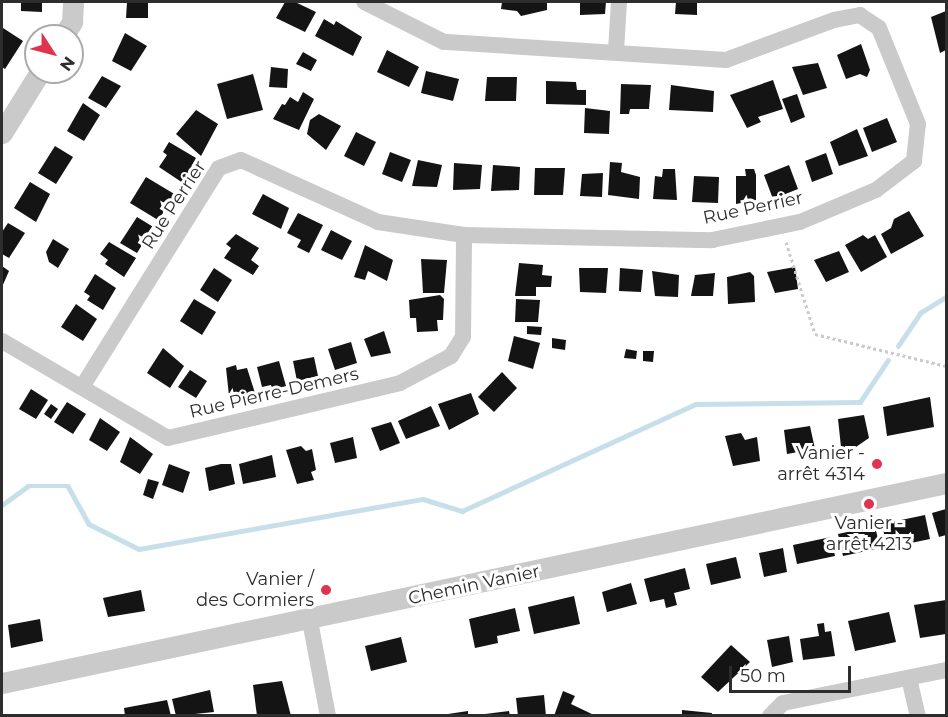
<!DOCTYPE html>
<html>
<head>
<meta charset="utf-8">
<style>
	body { margin:0 }
	#map { position:relative; width:948px; height:717px; overflow:hidden; background:#fff; font-family:Montserrat,sans-serif }
	div>[style] { position:absolute }
	[style*='--x'] { left:calc(var(--x)*1px); top:calc(var(--y)*1px); width:calc(var(--w)*1px); rotate:calc(var(--a)*1deg) }
	.stream>* { height:4.5px; margin:-2.25px; padding:0 2.25px; transform-origin:2.25px; border-radius:2.25px; background:#c7dfea }
	.building>* { inset:0; background:#141414 }
	.path>* { height:3px; margin-top:-1.5px; transform-origin:0; background:repeating-linear-gradient(90deg,#cacaca 0 3px,transparent 0 6px) }
	.minor>* { height:16px; margin:-8px; padding:0 8px; transform-origin:8px; border-radius:8px; background:#cacaca }
	.tertiary>* { height:21px; margin:-10.5px; padding:0 10.5px; transform-origin:10.5px; border-radius:10.5px; background:#cacaca }
	.dots>* { width:16px; height:16px; translate:-50% -50%; box-sizing:border-box; border:3px solid #fff; border-radius:50% }
	span { translate:-50% -50%; white-space:nowrap; text-align:center; line-height:1.15; -webkit-text-stroke:6px #fff; paint-order:stroke }
	.street-label { font-size:18px; color:#2d2d2d }
	.poi-label { font-size:18px; color:#2d2d2d }
	.right { translate:-100% -50%; text-align:right }
	.frame { position:absolute; inset:0; border:3px solid #2d2d2d; pointer-events:none }
	.north { position:absolute; left:24px; top:24px; width:60px; height:60px; box-sizing:border-box; background:#fff; border:2px solid #ababab; border-radius:50%; rotate:126deg; font-size:16px; font-weight:700; line-height:24px; text-align:center; color:#2d2d2d }
	.north::after { content:''; display:block; margin:auto; width:21px; height:27px; background:#e0334e; clip-path:polygon(50% 0,100% 100%,50% 72%,0 100%) }
	.scale { position:absolute; left:729px; top:666px; width:122px; height:27px; box-sizing:border-box; border:3px solid #2d2d2d; border-top:0; padding-left:8px; font-size:18px; line-height:21px; white-space:nowrap; color:#2d2d2d; -webkit-text-stroke:4px #fff; paint-order:stroke }
</style>
</head>
<body>
<div id="map">
	<div class="stream">
		<i style="--x:898;--y:346;--w:40;--a:-56"></i>
		<i style="--x:920;--y:313;--w:31;--a:-32"></i>
		<i style="--x:2;--y:505;--w:32;--a:-36"></i>
		<i style="--x:28;--y:486;--w:40;--a:0"></i>
		<i style="--x:68;--y:486;--w:43;--a:61.1"></i>
		<i style="--x:89;--y:524;--w:56;--a:26.6"></i>
		<i style="--x:139;--y:549;--w:288;--a:-10"></i>
		<i style="--x:423;--y:499;--w:41;--a:17.1"></i>
		<i style="--x:462;--y:511;--w:257;--a:-24.6"></i>
		<i style="--x:696;--y:404;--w:164;--a:-0.7"></i>
		<i style="--x:860;--y:402;--w:50;--a:-56.3"></i>
	</div>
	<div class="building">
		<i style="clip-path:polygon(21px 2px,42px 2px,42px 12px,21px 11px)"></i>
		<i style="clip-path:polygon(127px 2px,148px 2px,148px 18px,126px 18px)"></i>
		<i style="clip-path:polygon(285px 2px,295px 2px,316px 12px,305px 32px,276px 18px)"></i>
		<i style="clip-path:polygon(502px 2px,547px 2px,547px 10px,521px 16px,517px 11px,501px 9px)"></i>
		<i style="clip-path:polygon(580px 2px,606px 2px,605px 14px,580px 15px)"></i>
		<i style="clip-path:polygon(676px 2px,697px 2px,697px 15px,675px 14px)"></i>
		<i style="clip-path:polygon(946px 11px,946px 50px,940px 53px,931px 17px)"></i>
		<i style="clip-path:polygon(324px 19px,334px 25px,336px 21px,362px 37px,353px 56px,315px 36px)"></i>
		<i style="clip-path:polygon(3px 28px,23px 41px,5px 69px,2px 67px)"></i>
		<i style="clip-path:polygon(125px 33px,147px 46px,131px 71px,112px 61px)"></i>
		<i style="clip-path:polygon(861px 44px,870px 70px,867px 77px,860px 74px,846px 79px,837px 55px)"></i>
		<i style="clip-path:polygon(387px 50px,419px 67px,409px 87px,377px 72px)"></i>
		<i style="clip-path:polygon(303px 52px,317px 60px,311px 71px,296px 64px)"></i>
		<i style="clip-path:polygon(818px 63px,827px 88px,803px 95px,792px 67px)"></i>
		<i style="clip-path:polygon(271px 67px,288px 69px,287px 88px,269px 87px)"></i>
		<i style="clip-path:polygon(426px 71px,459px 79px,453px 101px,421px 93px)"></i>
		<i style="clip-path:polygon(253px 74px,263px 110px,227px 119px,217px 84px)"></i>
		<i style="clip-path:polygon(102px 76px,121px 86px,106px 108px,88px 98px)"></i>
		<i style="clip-path:polygon(487px 77px,517px 77px,516px 101px,485px 101px)"></i>
		<i style="clip-path:polygon(773px 80px,783px 109px,758px 117px,761px 122px,747px 128px,730px 95px)"></i>
		<i style="clip-path:polygon(546px 81px,576px 82px,577px 90px,586px 90px,586px 105px,546px 104px)"></i>
		<i style="clip-path:polygon(621px 84px,651px 85px,649px 109px,630px 109px,629px 114px,620px 114px)"></i>
		<i style="clip-path:polygon(671px 85px,714px 91px,713px 112px,669px 110px)"></i>
		<i style="clip-path:polygon(303px 92px,314px 99px,299px 130px,273px 119px,282px 104px,285px 105px,290px 97px,298px 102px)"></i>
		<i style="clip-path:polygon(797px 94px,805px 117px,791px 123px,782px 99px)"></i>
		<i style="clip-path:polygon(83px 103px,100px 115px,84px 141px,67px 131px)"></i>
		<i style="clip-path:polygon(585px 108px,610px 111px,609px 134px,584px 133px)"></i>
		<i style="clip-path:polygon(196px 110px,218px 124px,201px 156px,176px 134px)"></i>
		<i style="clip-path:polygon(319px 114px,341px 126px,326px 150px,307px 134px,310px 120px)"></i>
		<i style="clip-path:polygon(887px 118px,897px 142px,872px 152px,863px 128px)"></i>
		<i style="clip-path:polygon(857px 129px,868px 156px,839px 166px,830px 142px)"></i>
		<i style="clip-path:polygon(356px 132px,376px 142px,364px 166px,344px 156px)"></i>
		<i style="clip-path:polygon(169px 142px,196px 158px,183px 183px,159px 167px,167px 155px,163px 152px)"></i>
		<i style="clip-path:polygon(55px 146px,73px 157px,56px 184px,38px 173px)"></i>
		<i style="clip-path:polygon(390px 152px,411px 160px,402px 182px,382px 174px)"></i>
		<i style="clip-path:polygon(826px 153px,833px 174px,812px 182px,805px 161px)"></i>
		<i style="clip-path:polygon(418px 160px,442px 165px,437px 187px,412px 186px)"></i>
		<i style="clip-path:polygon(610px 162px,622px 163px,621px 172px,640px 177px,639px 199px,608px 195px)"></i>
		<i style="clip-path:polygon(454px 163px,482px 165px,480px 189px,453px 190px)"></i>
		<i style="clip-path:polygon(493px 165px,520px 167px,519px 190px,491px 191px)"></i>
		<i style="clip-path:polygon(789px 165px,798px 189px,773px 199px,764px 175px)"></i>
		<i style="clip-path:polygon(535px 168px,565px 168px,563px 195px,534px 195px)"></i>
		<i style="clip-path:polygon(663px 169px,675px 169px,677px 200px,653px 199px,655px 176px,662px 177px)"></i>
		<i style="clip-path:polygon(745px 169px,754px 169px,756px 175px,756px 200px,736px 204px,736px 176px,746px 176px)"></i>
		<i style="clip-path:polygon(603px 173px,602px 197px,580px 196px,582px 174px)"></i>
		<i style="clip-path:polygon(694px 176px,719px 177px,718px 203px,692px 202px)"></i>
		<i style="clip-path:polygon(146px 177px,176px 195px,158px 220px,130px 203px)"></i>
		<i style="clip-path:polygon(30px 182px,50px 194px,36px 222px,14px 208px)"></i>
		<i style="clip-path:polygon(263px 194px,289px 208px,281px 229px,252px 214px)"></i>
		<i style="clip-path:polygon(909px 211px,924px 236px,891px 254px,881px 234px,891px 228px,894px 219px)"></i>
		<i style="clip-path:polygon(298px 213px,323px 225px,309px 253px,297px 247px,301px 240px,287px 233px)"></i>
		<i style="clip-path:polygon(137px 217px,155px 228px,145px 247px,142px 245px,137px 253px,120px 243px)"></i>
		<i style="clip-path:polygon(8px 223px,25px 233px,9px 258px,2px 254px,2px 232px)"></i>
		<i style="clip-path:polygon(331px 230px,352px 241px,342px 260px,321px 250px)"></i>
		<i style="clip-path:polygon(236px 234px,259px 248px,251px 260px,259px 266px,253px 275px,224px 258px,231px 248px,226px 244px)"></i>
		<i style="clip-path:polygon(863px 235px,868px 239px,875px 235px,887px 257px,861px 272px,845px 245px)"></i>
		<i style="clip-path:polygon(53px 239px,69px 249px,58px 268px,49px 262px,46px 252px)"></i>
		<i style="clip-path:polygon(109px 242px,136px 258px,124px 277px,105px 264px,108px 260px,100px 254px)"></i>
		<i style="clip-path:polygon(365px 245px,393px 260px,387px 281px,368px 271px,365px 280px,354px 277px)"></i>
		<i style="clip-path:polygon(839px 251px,849px 272px,826px 282px,814px 260px)"></i>
		<i style="clip-path:polygon(421px 259px,447px 260px,444px 293px,423px 293px)"></i>
		<i style="clip-path:polygon(519px 263px,543px 265px,542px 275px,552px 276px,551px 287px,536px 287px,536px 296px,515px 296px)"></i>
		<i style="clip-path:polygon(2px 266px,9px 271px,2px 287px)"></i>
		<i style="clip-path:polygon(795px 267px,798px 289px,775px 293px,767px 272px)"></i>
		<i style="clip-path:polygon(214px 268px,232px 280px,218px 302px,200px 290px)"></i>
		<i style="clip-path:polygon(579px 268px,608px 268px,606px 293px,580px 292px)"></i>
		<i style="clip-path:polygon(620px 268px,643px 270px,641px 292px,619px 291px)"></i>
		<i style="clip-path:polygon(652px 271px,679px 275px,678px 297px,655px 296px)"></i>
		<i style="clip-path:polygon(750px 272px,754px 276px,755px 302px,728px 304px,727px 277px)"></i>
		<i style="clip-path:polygon(715px 273px,713px 296px,691px 296px,695px 275px)"></i>
		<i style="clip-path:polygon(95px 274px,116px 288px,103px 310px,87px 300px,90px 296px,84px 292px)"></i>
		<i style="clip-path:polygon(440px 295px,444px 299px,443px 320px,437px 320px,438px 331px,417px 332px,416px 318px,410px 318px,409px 300px)"></i>
		<i style="clip-path:polygon(194px 299px,216px 312px,202px 335px,180px 321px)"></i>
		<i style="clip-path:polygon(516px 299px,540px 300px,538px 322px,515px 322px)"></i>
		<i style="clip-path:polygon(76px 304px,97px 319px,83px 341px,61px 327px)"></i>
		<i style="clip-path:polygon(527px 326px,542px 327px,541px 335px,527px 334px)"></i>
		<i style="clip-path:polygon(384px 331px,391px 353px,371px 357px,364px 339px)"></i>
		<i style="clip-path:polygon(514px 336px,540px 343px,533px 369px,508px 361px)"></i>
		<i style="clip-path:polygon(552px 338px,566px 340px,565px 350px,552px 348px)"></i>
		<i style="clip-path:polygon(351px 342px,357px 363px,335px 370px,328px 349px)"></i>
		<i style="clip-path:polygon(163px 348px,184px 366px,170px 388px,147px 373px)"></i>
		<i style="clip-path:polygon(626px 349px,637px 351px,636px 359px,624px 358px)"></i>
		<i style="clip-path:polygon(643px 351px,654px 351px,653px 362px,643px 361px)"></i>
		<i style="clip-path:polygon(314px 357px,318px 376px,297px 381px,293px 361px)"></i>
		<i style="clip-path:polygon(279px 361px,286px 386px,272px 390px,271px 385px,262px 387px,257px 367px)"></i>
		<i style="clip-path:polygon(236px 365px,237px 370px,247px 368px,255px 393px,229px 396px,226px 368px)"></i>
		<i style="clip-path:polygon(190px 370px,207px 381px,196px 398px,178px 387px)"></i>
		<i style="clip-path:polygon(502px 372px,517px 388px,494px 412px,478px 397px)"></i>
		<i style="clip-path:polygon(31px 389px,48px 400px,36px 419px,19px 409px)"></i>
		<i style="clip-path:polygon(471px 393px,479px 414px,449px 430px,438px 404px)"></i>
		<i style="clip-path:polygon(930px 397px,934px 427px,887px 436px,883px 407px)"></i>
		<i style="clip-path:polygon(67px 402px,86px 414px,73px 434px,54px 422px)"></i>
		<i style="clip-path:polygon(51px 404px,58px 409px,51px 419px,44px 414px)"></i>
		<i style="clip-path:polygon(431px 406px,440px 426px,406px 439px,398px 421px)"></i>
		<i style="clip-path:polygon(864px 415px,869px 438px,853px 449px,841px 447px,838px 419px)"></i>
		<i style="clip-path:polygon(100px 418px,120px 432px,107px 451px,89px 440px)"></i>
		<i style="clip-path:polygon(391px 422px,400px 443px,380px 451px,371px 428px)"></i>
		<i style="clip-path:polygon(810px 426px,815px 449px,787px 454px,784px 430px)"></i>
		<i style="clip-path:polygon(741px 433px,745px 440px,757px 437px,760px 461px,733px 466px,725px 436px)"></i>
		<i style="clip-path:polygon(130px 437px,153px 454px,140px 474px,120px 462px)"></i>
		<i style="clip-path:polygon(353px 437px,357px 458px,335px 463px,330px 443px)"></i>
		<i style="clip-path:polygon(301px 446px,306px 451px,312px 449px,316px 470px,311px 472px,314px 480px,297px 484px,286px 450px)"></i>
		<i style="clip-path:polygon(272px 455px,276px 477px,243px 484px,239px 464px)"></i>
		<i style="clip-path:polygon(169px 464px,190px 472px,183px 493px,162px 485px)"></i>
		<i style="clip-path:polygon(221px 464px,231px 464px,235px 484px,209px 491px,205px 468px)"></i>
		<i style="clip-path:polygon(148px 479px,159px 482px,153px 499px,143px 495px)"></i>
		<i style="clip-path:polygon(946px 509px,946px 535px,939px 537px,932px 513px)"></i>
		<i style="clip-path:polygon(925px 515px,930px 539px,887px 548px,882px 524px)"></i>
		<i style="clip-path:polygon(875px 526px,880px 548px,843px 556px,838px 534px)"></i>
		<i style="clip-path:polygon(831px 537px,835px 556px,797px 564px,793px 545px)"></i>
		<i style="clip-path:polygon(783px 548px,787px 572px,764px 577px,759px 553px)"></i>
		<i style="clip-path:polygon(736px 557px,741px 578px,711px 585px,706px 564px)"></i>
		<i style="clip-path:polygon(685px 568px,690px 589px,674px 593px,677px 605px,666px 608px,664px 599px,650px 602px,644px 579px)"></i>
		<i style="clip-path:polygon(631px 583px,637px 604px,607px 612px,602px 592px)"></i>
		<i style="clip-path:polygon(141px 590px,145px 611px,108px 617px,103px 598px)"></i>
		<i style="clip-path:polygon(574px 596px,580px 624px,534px 634px,528px 607px)"></i>
		<i style="clip-path:polygon(946px 600px,946px 634px,920px 638px,914px 605px)"></i>
		<i style="clip-path:polygon(515px 608px,520px 631px,497px 636px,498px 643px,475px 648px,469px 619px)"></i>
		<i style="clip-path:polygon(889px 612px,896px 642px,855px 651px,848px 621px)"></i>
		<i style="clip-path:polygon(40px 619px,43px 641px,11px 648px,8px 625px)"></i>
		<i style="clip-path:polygon(824px 623px,825px 632px,831px 631px,835px 656px,803px 660px,800px 639px,819px 636px,817px 624px)"></i>
		<i style="clip-path:polygon(789px 636px,793px 662px,772px 667px,767px 640px)"></i>
		<i style="clip-path:polygon(401px 637px,407px 662px,371px 671px,365px 646px)"></i>
		<i style="clip-path:polygon(731px 645px,750px 662px,718px 692px,701px 677px)"></i>
		<i style="clip-path:polygon(282px 681px,291px 716px,257px 716px,253px 685px)"></i>
		<i style="clip-path:polygon(210px 690px,214px 712px,176px 716px,172px 699px)"></i>
		<i style="clip-path:polygon(563px 691px,575px 696px,571px 704px,596px 716px,554px 716px)"></i>
		<i style="clip-path:polygon(544px 695px,546px 716px,518px 716px,516px 698px)"></i>
		<i style="clip-path:polygon(167px 700px,171px 716px,125px 716px,124px 708px)"></i>
		<i style="clip-path:polygon(682px 710px,712px 713px,711px 716px,682px 716px)"></i>
		<i style="clip-path:polygon(468px 711px,468px 716px,448px 716px,448px 714px)"></i>
		<i style="clip-path:polygon(509px 711px,510px 716px,485px 716px,485px 714px)"></i>
	</div>
	<div class="path">
		<i style="--x:786;--y:242;--w:96;--a:72.5"></i>
		<i style="--x:815;--y:334;--w:135;--a:13.7"></i>
	</div>
	<div class="minor">
		<i style="--x:616;--y:51;--w:49;--a:-86.5"></i>
		<i style="--x:2;--y:341;--w:192;--a:30.3"></i>
		<i style="--x:168;--y:438;--w:238;--a:-13.3"></i>
		<i style="--x:400;--y:383;--w:58;--a:-27.9"></i>
		<i style="--x:451;--y:356;--w:22;--a:-58"></i>
		<i style="--x:463;--y:337;--w:102;--a:-89.4"></i>
		<i style="--x:82;--y:387;--w:258;--a:-58"></i>
		<i style="--x:219;--y:168;--w:23;--a:-20"></i>
		<i style="--x:241;--y:160;--w:150;--a:24.3"></i>
		<i style="--x:378;--y:222;--w:87;--a:8.6"></i>
		<i style="--x:464;--y:235;--w:248;--a:1.2"></i>
		<i style="--x:712;--y:240;--w:90;--a:-11.6"></i>
		<i style="--x:800;--y:222;--w:82;--a:-22.8"></i>
		<i style="--x:876;--y:190;--w:48;--a:-37.3"></i>
		<i style="--x:914;--y:161;--w:37;--a:-84"></i>
		<i style="--x:918;--y:124;--w:104;--a:-112.1"></i>
		<i style="--x:879;--y:28;--w:23;--a:-146"></i>
		<i style="--x:860;--y:15;--w:26;--a:169"></i>
		<i style="--x:834;--y:20;--w:115;--a:159.7"></i>
		<i style="--x:726;--y:60;--w:283;--a:-176.3"></i>
		<i style="--x:444;--y:42;--w:89;--a:-153.4"></i>
		<i style="--x:310;--y:621;--w:97;--a:79.3"></i>
		<i style="--x:909;--y:678;--w:39;--a:77"></i>
		<i style="--x:770;--y:716;--w:18;--a:-45"></i>
		<i style="--x:783;--y:703;--w:166;--a:-11.4"></i>
	</div>
	<div class="tertiary">
		<i style="--x:63;--y:36;--w:17;--a:-57"></i>
		<i style="--x:72;--y:22;--w:20;--a:-87"></i>
		<i style="--x:2;--y:133;--w:72;--a:-58.1"></i>
		<i style="--x:2;--y:683;--w:965;--a:-11.96"></i>
	</div>
	<div class="dots">
		<i style="left:877px;top:464px;background:#e0334e"></i>
		<i style="left:869px;top:504px;background:#e0334e"></i>
		<i style="left:326px;top:590px;background:#e0334e"></i>
	</div>
	<div class="street-label">
		<span style="left:174px;top:205px;rotate:-57deg">Rue Perrier</span>
		<span style="left:753px;top:208px;rotate:-12deg">Rue Perrier</span>
		<span style="left:274px;top:393px;rotate:-13deg">Rue Pierre-Demers</span>
		<span style="left:474px;top:585px;rotate:-12deg">Chemin Vanier</span>
	</div>
	<div class="poi-label">
		<span class="right" style="left:865px;top:464px">Vanier -<br>arrêt 4314</span>
		<span style="left:869px;top:534px">Vanier -<br>arrêt 4213</span>
		<span class="right" style="left:314px;top:590px">Vanier /<br>des Cormiers</span>
	</div>
	<div class="frame"></div>
	<div class="north">N</div>
	<div class="scale">50 m</div>
</div>
</body>
</html>
